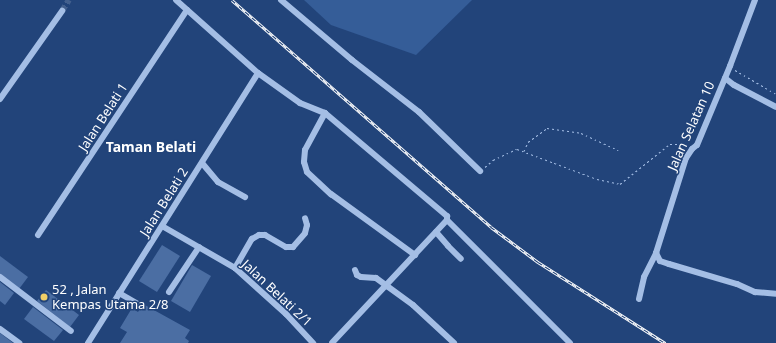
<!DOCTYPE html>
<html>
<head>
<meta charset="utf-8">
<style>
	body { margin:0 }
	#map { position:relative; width:776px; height:343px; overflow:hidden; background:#22447a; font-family:"Noto Sans",sans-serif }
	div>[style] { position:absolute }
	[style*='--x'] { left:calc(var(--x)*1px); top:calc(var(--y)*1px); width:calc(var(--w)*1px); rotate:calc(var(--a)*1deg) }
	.green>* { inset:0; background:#355d98 }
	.building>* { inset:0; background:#4b6ea3 }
	.minor-tunnel>* { height:6px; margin-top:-3px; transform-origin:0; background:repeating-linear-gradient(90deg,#43608e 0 6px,transparent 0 9px) }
	.path>* { height:1px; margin-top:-0.5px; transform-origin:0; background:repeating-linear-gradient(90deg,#a4bee5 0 2px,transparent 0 5px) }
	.minor>* { height:6px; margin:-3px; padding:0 3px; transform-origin:3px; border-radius:3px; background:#a4bee5 }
	.rail>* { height:3px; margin-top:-1.5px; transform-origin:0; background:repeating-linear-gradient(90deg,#22447a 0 4.5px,#fff 0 9px); box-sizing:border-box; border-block:1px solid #fff }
	.dots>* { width:11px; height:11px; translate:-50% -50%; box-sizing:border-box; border:2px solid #22447a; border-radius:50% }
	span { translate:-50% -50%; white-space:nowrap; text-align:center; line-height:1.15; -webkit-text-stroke:3px #22447a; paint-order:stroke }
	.street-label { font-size:13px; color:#fff }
	.poi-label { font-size:13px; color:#fff }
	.left { translate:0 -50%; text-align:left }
	.neighbourhood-label { font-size:14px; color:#fff; font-weight:700 }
</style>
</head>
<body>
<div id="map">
	<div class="green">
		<i style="clip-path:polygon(304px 0,472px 0,416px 55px,331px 25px)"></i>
	</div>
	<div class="building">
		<i style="clip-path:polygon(162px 245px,180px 256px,157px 292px,139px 281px)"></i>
		<i style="clip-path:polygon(0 256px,28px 277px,19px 289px,0 274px)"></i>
		<i style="clip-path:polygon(192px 265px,211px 276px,190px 312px,171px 301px)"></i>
		<i style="clip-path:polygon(0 282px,14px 293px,5px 305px,0 301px)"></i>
		<i style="clip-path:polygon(46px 290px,79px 315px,70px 327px,37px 301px)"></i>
		<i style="clip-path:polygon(143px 304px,190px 330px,185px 338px,189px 341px,188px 343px,120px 343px,127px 332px,120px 328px,132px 308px,138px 312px)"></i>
		<i style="clip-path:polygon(33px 307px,63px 330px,54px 341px,24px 319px)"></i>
		<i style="clip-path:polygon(0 333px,13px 343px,0 343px)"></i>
	</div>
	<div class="minor-tunnel">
		<i style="--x:62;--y:11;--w:13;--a:-58"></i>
	</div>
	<div class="path">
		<i style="--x:735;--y:70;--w:48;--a:30.3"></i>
		<i style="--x:524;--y:151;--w:10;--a:-66"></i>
		<i style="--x:528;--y:142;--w:24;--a:-36"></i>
		<i style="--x:547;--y:128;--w:34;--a:8"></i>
		<i style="--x:581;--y:133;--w:41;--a:24.7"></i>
		<i style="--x:485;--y:167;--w:11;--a:-41"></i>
		<i style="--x:493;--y:160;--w:26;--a:-25"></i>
		<i style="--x:517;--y:149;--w:85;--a:20.6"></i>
		<i style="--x:597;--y:179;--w:24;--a:12"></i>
		<i style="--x:620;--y:184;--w:64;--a:-38.7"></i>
		<i style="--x:670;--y:144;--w:18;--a:0"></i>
	</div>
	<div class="minor">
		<i style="--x:176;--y:0;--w:110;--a:41.7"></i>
		<i style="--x:258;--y:73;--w:52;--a:35.5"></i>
		<i style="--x:300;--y:103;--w:27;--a:22"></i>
		<i style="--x:325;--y:113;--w:160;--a:40.2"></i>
		<i style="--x:447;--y:216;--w:4;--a:90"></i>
		<i style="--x:447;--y:220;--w:168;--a:133.1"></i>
		<i style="--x:281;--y:0;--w:93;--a:40.2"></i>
		<i style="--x:352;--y:60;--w:85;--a:37.8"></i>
		<i style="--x:419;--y:112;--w:85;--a:44"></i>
		<i style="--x:725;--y:78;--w:11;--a:38"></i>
		<i style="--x:734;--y:85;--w:47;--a:27.6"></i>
		<i style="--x:0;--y:99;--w:108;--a:-54.8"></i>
		<i style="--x:325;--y:113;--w:42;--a:118.4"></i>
		<i style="--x:305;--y:150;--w:12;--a:95"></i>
		<i style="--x:304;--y:162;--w:10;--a:73"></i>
		<i style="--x:307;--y:172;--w:33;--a:43"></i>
		<i style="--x:331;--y:194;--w:104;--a:36"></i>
		<i style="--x:202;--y:163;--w:25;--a:50"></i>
		<i style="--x:218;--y:182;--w:31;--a:29"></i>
		<i style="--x:447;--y:220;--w:174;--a:45"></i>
		<i style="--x:162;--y:226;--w:84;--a:29.9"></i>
		<i style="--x:235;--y:268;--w:69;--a:42"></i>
		<i style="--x:286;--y:314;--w:40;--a:47"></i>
		<i style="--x:436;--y:232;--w:18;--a:49"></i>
		<i style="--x:448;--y:246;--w:18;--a:45"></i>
		<i style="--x:38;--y:235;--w:270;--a:-56.5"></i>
		<i style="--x:656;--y:253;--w:9;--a:63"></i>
		<i style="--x:660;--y:261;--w:9;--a:18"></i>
		<i style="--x:669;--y:264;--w:71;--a:16.4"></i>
		<i style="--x:737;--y:284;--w:20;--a:24"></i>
		<i style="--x:755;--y:292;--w:21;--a:5"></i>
		<i style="--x:235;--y:268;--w:34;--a:-60"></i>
		<i style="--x:252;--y:239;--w:8;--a:-30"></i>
		<i style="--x:259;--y:235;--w:6;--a:0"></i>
		<i style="--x:265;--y:235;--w:24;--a:30"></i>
		<i style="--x:286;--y:247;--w:7;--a:0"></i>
		<i style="--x:293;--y:247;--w:18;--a:-49"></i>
		<i style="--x:305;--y:233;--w:8;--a:-76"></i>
		<i style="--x:307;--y:225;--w:7;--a:-106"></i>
		<i style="--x:355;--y:270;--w:5;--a:68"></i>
		<i style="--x:357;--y:275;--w:4;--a:27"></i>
		<i style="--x:361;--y:277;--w:15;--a:4"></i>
		<i style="--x:376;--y:278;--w:14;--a:36"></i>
		<i style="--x:387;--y:286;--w:32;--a:36"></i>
		<i style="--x:413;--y:305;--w:56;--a:42.8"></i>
		<i style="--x:0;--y:277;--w:89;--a:37.3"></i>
		<i style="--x:169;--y:292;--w:54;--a:-56.3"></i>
		<i style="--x:119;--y:293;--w:22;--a:30"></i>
		<i style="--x:639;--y:299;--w:23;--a:-77"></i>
		<i style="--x:644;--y:277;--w:27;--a:-63"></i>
		<i style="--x:656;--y:253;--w:100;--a:-72.5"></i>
		<i style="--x:686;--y:158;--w:11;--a:-56"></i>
		<i style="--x:692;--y:149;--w:6;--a:-39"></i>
		<i style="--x:697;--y:145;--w:86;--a:-67.3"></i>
		<i style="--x:730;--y:66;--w:71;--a:-69.3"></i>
		<i style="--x:0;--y:329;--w:24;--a:36"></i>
		<i style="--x:88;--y:343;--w:319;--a:-57.8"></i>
	</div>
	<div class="rail">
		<i style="--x:232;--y:0;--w:344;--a:41.2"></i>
		<i style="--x:491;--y:227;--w:59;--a:36.7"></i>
		<i style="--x:538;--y:262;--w:151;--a:32.5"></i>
	</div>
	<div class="dots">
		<i style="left:44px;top:297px;background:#f0cf67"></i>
	</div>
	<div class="street-label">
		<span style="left:103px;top:117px;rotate:-57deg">Jalan Belati 1</span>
		<span style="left:691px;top:126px;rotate:-66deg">Jalan Selatan 10</span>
		<span style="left:164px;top:202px;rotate:-58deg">Jalan Belati 2</span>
		<span style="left:277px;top:293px;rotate:43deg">Jalan Belati 2/1</span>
	</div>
	<div class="poi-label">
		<span class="left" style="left:52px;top:297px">52 , Jalan<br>Kempas Utama 2/8</span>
	</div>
	<div class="neighbourhood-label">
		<span style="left:151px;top:147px">Taman Belati</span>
	</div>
</div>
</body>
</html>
